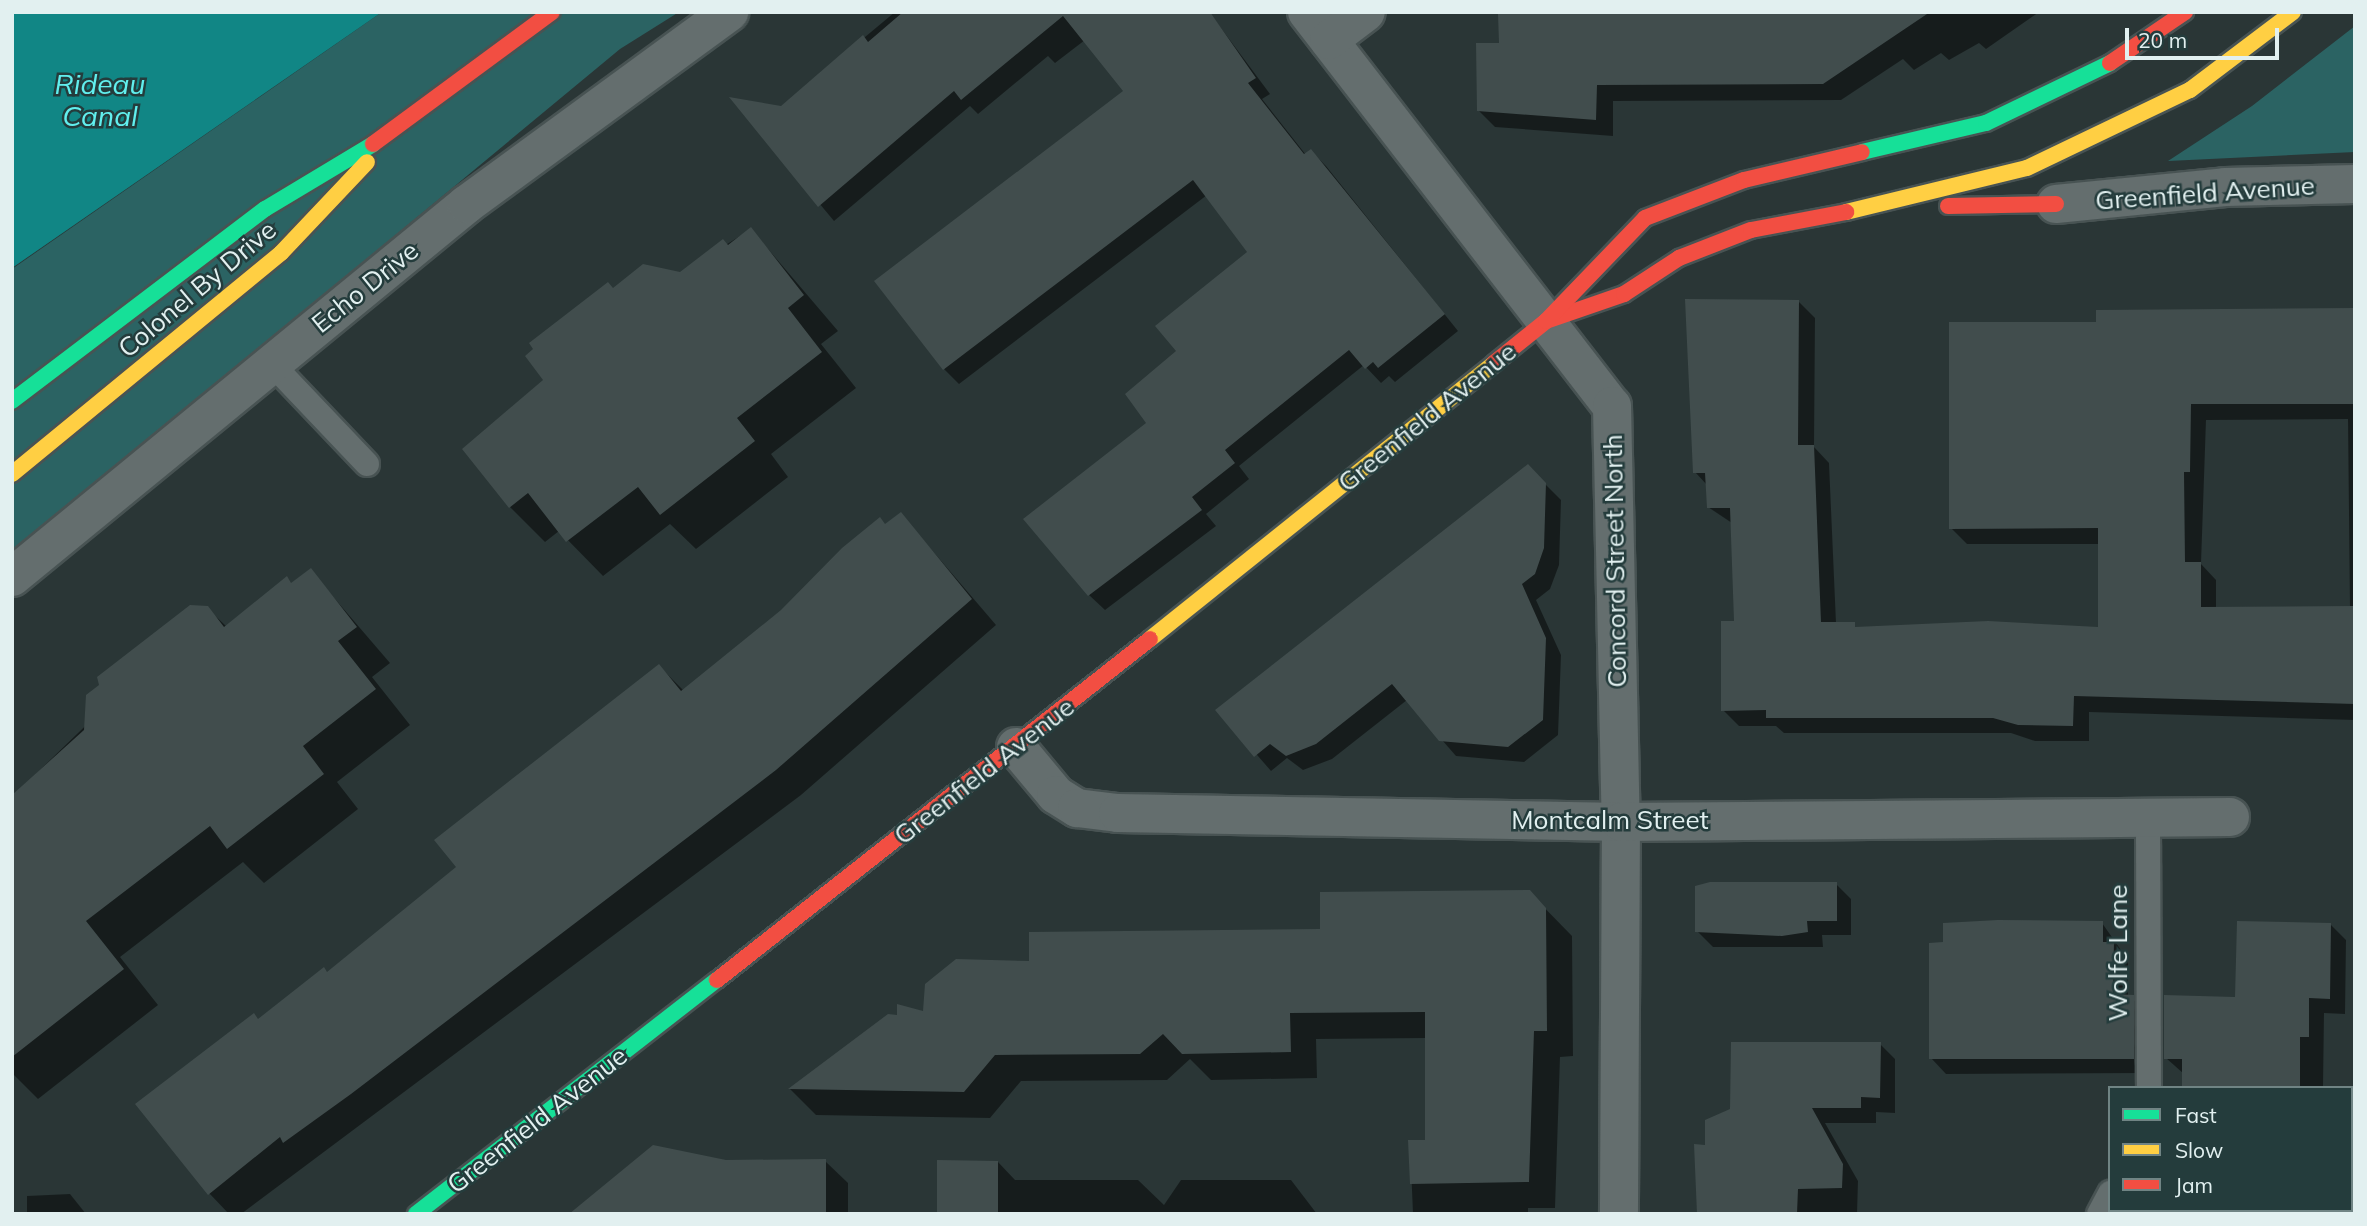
<!DOCTYPE html>
<html>
<head>
<meta charset="utf-8">
<style>
	body { margin:0 }
	#map { position:relative; width:2367px; height:1226px; overflow:hidden; background:#2a3636; font-family:Mulish,sans-serif }
	div>[style] { position:absolute }
	[style*='--x'] { left:calc(var(--x)*1px); top:calc(var(--y)*1px); width:calc(var(--w)*1px); rotate:calc(var(--a)*1deg) }
	.green>* { inset:0; background:#2b6363 }
	.water>* { inset:0; background:#118685 }
	.shadow>* { inset:0; background:#0007 }
	.building>* { inset:0; background:#414d4d }
	.roads { filter:drop-shadow(2px 0 #485353) drop-shadow(-2px 0 #485353) drop-shadow(0 2px #485353) drop-shadow(0 -2px #485353) }
	.lane>* { height:24px; margin:-12px; padding:0 12px; transform-origin:12px; border-radius:12px; background:#646e6e }
	.street>* { height:38px; margin:-19px; padding:0 19px; transform-origin:19px; border-radius:19px; background:#646e6e }
	.fast>* { height:16px; margin:-8px; padding:0 8px; transform-origin:8px; border-radius:8px; background:#16e098 }
	.slow>* { height:16px; margin:-8px; padding:0 8px; transform-origin:8px; border-radius:8px; background:#ffcf43 }
	.jam>* { height:16px; margin:-8px; padding:0 8px; transform-origin:8px; border-radius:8px; background:#f24e42 }
	span { translate:-50% -50%; white-space:nowrap; text-align:center; line-height:1.15; -webkit-text-stroke:5px #243c3c; paint-order:stroke }
	.street-label { font-size:26px; color:#e2f0f0 }
	.water-label { font-size:28px; color:#61efee; font-style:italic }
	.frame { position:absolute; inset:0; border:14px solid #e2f0f0; pointer-events:none }
	.legend { position:absolute; left:2108px; top:1086px; width:245px; height:126px; box-sizing:border-box; background:#243c3c; border:2px solid #708484; margin:0; padding:9px 12px; list-style:none; font-size:21px; color:#e2f0f0 }
	.legend li { display:flex; align-items:center; gap:14px; height:35px }
	.legend b { width:35px; border:2px solid #708484 }
	.scale { position:absolute; left:2125px; top:28px; width:154px; height:32px; box-sizing:border-box; border:4px solid #e2f0f0; border-top:0; padding-left:9px; font-size:21px; line-height:24px; white-space:nowrap; color:#e2f0f0; -webkit-text-stroke:5px #243c3c; paint-order:stroke }
</style>
</head>
<body>
<div id="map">
	<div class="green">
		<i style="clip-path:polygon(382px 12px,679px 12px,620px 49px,12px 553px,12px 269px)"></i>
		<i style="clip-path:polygon(2355px 26px,2355px 152px,2168px 161px,2252px 106px)"></i>
	</div>
	<div class="water">
		<i style="clip-path:polygon(12px 12px,382px 12px,12px 268px)"></i>
	</div>
	<div class="shadow">
		<i style="clip-path:polygon(895px 12px,1209px 12px,1270px 94px,1262px 99px,1306px 155px,1311px 151px,1326px 166px,1458px 331px,1395px 382px,1389px 376px,1381px 383px,1364px 365px,1239px 466px,1249px 479px,1206px 514px,1216px 526px,1105px 610px,1089px 595px,1148px 424px,1178px 352px,1249px 253px,1207px 195px,959px 384px,944px 369px,1125px 91px,1085px 40px,1055px 63px,1048px 56px,978px 114px,970px 106px,834px 221px,733px 100px,781px 107px)"></i>
		<i style="clip-path:polygon(1572px 12px,1771px 12px,1772px 25px,1786px 12px,2039px 12px,1986px 49px,1979px 43px,1949px 60px,1941px 53px,1914px 70px,1903px 59px,1841px 100px,1613px 101px,1613px 136px,1495px 127px,1478px 110px,1500px 45px,1500px 16px)"></i>
		<i style="clip-path:polygon(751px 229px,838px 331px,821px 344px,856px 388px,771px 454px,788px 477px,696px 549px,670px 524px,603px 576px,559px 531px,545px 542px,510px 507px,546px 380px,613px 290px,680px 274px)"></i>
		<i style="clip-path:polygon(evenodd,1799px 302px,1815px 318px,1814px 447px,1829px 463px,1836px 623px,1860px 629px,2099px 629px,2100px 544px,1967px 544px,1951px 528px,2098px 323px,2355px 312px,2355px 720px,2089px 712px,2089px 741px,2035px 741px,2011px 733px,1784px 733px,1776px 726px,1739px 726px,1723px 710px,1736px 623px,1732px 523px,1708px 507px,1707px 485px,1695px 472px,1799px 302px,2348px 419px,2350px 608px,2216px 608px,2216px 580px,2201px 564px,2206px 420px,2348px 419px)"></i>
		<i style="clip-path:polygon(1528px 467px,1561px 500px,1559px 565px,1550px 589px,1536px 600px,1561px 655px,1558px 735px,1524px 762px,1456px 756px,1407px 700px,1332px 759px,1303px 770px,1287px 758px,1271px 771px,1218px 710px)"></i>
		<i style="clip-path:polygon(901px 514px,996px 625px,801px 795px,241px 1214px,229px 1214px,209px 1193px,259px 1020px,328px 973px,458px 867px,659px 666px,684px 691px)"></i>
		<i style="clip-path:polygon(311px 571px,390px 663px,372px 677px,410px 725px,337px 782px,358px 809px,264px 883px,243px 862px,120px 957px,158px 1005px,38px 1099px,12px 1073px,12px 797px,207px 608px,227px 627px)"></i>
		<i style="clip-path:polygon(1836px 884px,1851px 899px,1851px 935px,1822px 935px,1823px 947px,1713px 947px,1697px 931px)"></i>
		<i style="clip-path:polygon(1529px 892px,1572px 936px,1573px 1056px,1560px 1057px,1555px 1208px,1528px 1208px,1528px 1214px,1413px 1214px,1410px 1142px,1427px 1141px,1427px 1038px,1316px 1039px,1317px 1078px,1211px 1080px,1190px 1059px,1167px 1080px,1021px 1081px,990px 1118px,816px 1115px,790px 1089px,888px 1016px,925px 1013px,1031px 963px,1322px 931px)"></i>
		<i style="clip-path:polygon(2102px 923px,2128px 960px,2128px 996px,2149px 1012px,2149px 1073px,1946px 1074px,1931px 1058px)"></i>
		<i style="clip-path:polygon(2331px 925px,2346px 940px,2345px 1014px,2324px 1013px,2323px 1088px,2184px 1088px,2184px 1074px,2166px 1058px)"></i>
		<i style="clip-path:polygon(1880px 1044px,1895px 1059px,1895px 1113px,1876px 1112px,1876px 1123px,1825px 1123px,1858px 1181px,1857px 1214px,1698px 1214px,1707px 1146px)"></i>
		<i style="clip-path:polygon(2351px 1098px,2355px 1214px,2241px 1214px,2351px 1210px)"></i>
		<i style="clip-path:polygon(825px 1161px,848px 1183px,848px 1214px,572px 1214px,725px 1162px)"></i>
		<i style="clip-path:polygon(998px 1162px,1015px 1180px,1138px 1180px,1164px 1205px,1181px 1180px,1291px 1180px,1317px 1214px,940px 1214px)"></i>
		<i style="clip-path:polygon(70px 1194px,86px 1214px,27px 1214px,27px 1196px)"></i>
	</div>
	<div class="building">
		<i style="clip-path:polygon(903px 12px,1210px 12px,1256px 78px,1248px 83px,1304px 154px,1311px 149px,1445px 314px,1378px 368px,1373px 362px,1365px 369px,1349px 350px,1225px 450px,1235px 463px,1192px 497px,1202px 510px,1088px 596px,1023px 519px,1146px 423px,1125px 394px,1176px 351px,1155px 326px,1247px 252px,1193px 180px,943px 370px,874px 281px,1123px 91px,1063px 16px,961px 100px,954px 91px,818px 207px,729px 97px,781px 106px,863px 35px,868px 42px)"></i>
		<i style="clip-path:polygon(1930px 12px,1823px 84px,1597px 85px,1596px 120px,1477px 111px,1476px 43px,1499px 43px,1498px 14px)"></i>
		<i style="clip-path:polygon(751px 227px,804px 295px,788px 308px,822px 352px,737px 418px,755px 441px,660px 515px,638px 487px,566px 542px,528px 493px,509px 508px,462px 449px,543px 380px,525px 356px,533px 349px,529px 343px,608px 282px,613px 288px,643px 264px,680px 272px,723px 239px,728px 245px)"></i>
		<i style="clip-path:polygon(1685px 299px,1799px 300px,1798px 445px,1814px 445px,1821px 622px,1855px 622px,1855px 627px,1988px 621px,2098px 627px,2098px 528px,1949px 529px,1949px 322px,2096px 322px,2096px 310px,2355px 308px,2355px 404px,2191px 404px,2190px 472px,2184px 472px,2185px 562px,2201px 562px,2201px 607px,2355px 606px,2355px 704px,2074px 696px,2073px 726px,2018px 725px,1993px 718px,1766px 718px,1766px 710px,1721px 711px,1721px 621px,1734px 621px,1730px 508px,1707px 508px,1705px 473px,1693px 473px)"></i>
		<i style="clip-path:polygon(1528px 464px,1546px 483px,1544px 548px,1535px 574px,1522px 584px,1546px 638px,1543px 720px,1508px 747px,1439px 741px,1392px 684px,1316px 744px,1286px 756px,1270px 744px,1254px 757px,1215px 710px)"></i>
		<i style="clip-path:polygon(901px 512px,972px 599px,776px 770px,351px 1094px,283px 1143px,280px 1137px,208px 1195px,135px 1104px,254px 1013px,258px 1019px,324px 967px,327px 972px,456px 867px,434px 840px,659px 664px,681px 691px,781px 610px,842px 548px,880px 517px,885px 524px)"></i>
		<i style="clip-path:polygon(311px 568px,357px 627px,338px 641px,376px 689px,303px 746px,324px 774px,227px 849px,210px 826px,86px 921px,124px 969px,12px 1057px,12px 795px,84px 730px,86px 695px,99px 685px,97px 677px,190px 605px,208px 606px,224px 627px,287px 576px,291px 583px)"></i>
		<i style="clip-path:polygon(1710px 882px,1837px 882px,1837px 921px,1807px 921px,1808px 932px,1782px 936px,1695px 932px,1695px 886px)"></i>
		<i style="clip-path:polygon(1530px 890px,1546px 908px,1547px 1031px,1534px 1031px,1529px 1182px,1410px 1184px,1408px 1140px,1425px 1140px,1425px 1012px,1290px 1013px,1291px 1052px,1182px 1054px,1163px 1034px,1140px 1054px,995px 1055px,964px 1092px,788px 1089px,888px 1014px,897px 1015px,897px 1004px,923px 1011px,925px 984px,956px 959px,1029px 961px,1029px 932px,1320px 929px,1320px 892px)"></i>
		<i style="clip-path:polygon(1998px 920px,2103px 921px,2103px 942px,2114px 942px,2113px 994px,2134px 995px,2134px 1059px,1929px 1059px,1929px 943px,1943px 942px,1943px 923px)"></i>
		<i style="clip-path:polygon(2237px 921px,2331px 923px,2330px 999px,2309px 998px,2309px 1037px,2300px 1037px,2300px 1088px,2182px 1088px,2182px 1059px,2164px 1059px,2164px 995px,2235px 997px)"></i>
		<i style="clip-path:polygon(1731px 1042px,1881px 1042px,1880px 1098px,1861px 1097px,1861px 1108px,1812px 1108px,1843px 1164px,1842px 1188px,1798px 1189px,1797px 1214px,1697px 1214px,1694px 1144px,1705px 1145px,1705px 1120px,1730px 1109px)"></i>
		<i style="clip-path:polygon(653px 1145px,726px 1160px,826px 1159px,826px 1214px,569px 1214px)"></i>
		<i style="clip-path:polygon(937px 1160px,998px 1161px,998px 1214px,937px 1214px)"></i>
	</div>
	<div class="roads">
		<div class="lane">
			<i style="--x:272;--y:364;--w:138;--a:46.5"></i>
			<i style="--x:2148;--y:817;--w:271;--a:89.8"></i>
			<i style="--x:2099;--y:1214;--w:24;--a:-62"></i>
		</div>
		<div class="street">
			<i style="--x:1307;--y:12;--w:498;--a:52.3"></i>
			<i style="--x:1612;--y:406;--w:416;--a:88.8"></i>
			<i style="--x:1621;--y:822;--w:392;--a:90.3"></i>
			<i style="--x:1329;--y:40;--w:46;--a:-37.1"></i>
			<i style="--x:2056;--y:204;--w:170;--a:-5.7"></i>
			<i style="--x:2225;--y:187;--w:130;--a:-1.3"></i>
			<i style="--x:12;--y:577;--w:588;--a:-39.34"></i>
			<i style="--x:467;--y:204;--w:325;--a:-36.2"></i>
			<i style="--x:1016;--y:747;--w:62;--a:50.2"></i>
			<i style="--x:1056;--y:795;--w:25;--a:32"></i>
			<i style="--x:1077;--y:808;--w:41;--a:7"></i>
			<i style="--x:1118;--y:813;--w:503;--a:1.03"></i>
			<i style="--x:1621;--y:822;--w:609;--a:-0.47"></i>
		</div>
		<div class="fast">
			<i style="--x:1862;--y:152;--w:127;--a:-13.2"></i>
			<i style="--x:1986;--y:123;--w:138;--a:-25.8"></i>
			<i style="--x:12;--y:401;--w:318;--a:-37.2"></i>
			<i style="--x:265;--y:209;--w:126;--a:-31"></i>
			<i style="--x:416;--y:1214;--w:381;--a:-37.9"></i>
		</div>
		<div class="slow">
			<i style="--x:1846;--y:212;--w:186;--a:-13.7"></i>
			<i style="--x:2027;--y:168;--w:181;--a:-25.6"></i>
			<i style="--x:2190;--y:90;--w:129;--a:-37.1"></i>
			<i style="--x:12;--y:474;--w:348;--a:-39.4"></i>
			<i style="--x:281;--y:253;--w:125;--a:-46.6"></i>
			<i style="--x:1150;--y:639;--w:441;--a:-38.7"></i>
		</div>
		<div class="jam">
			<i style="--x:2110;--y:63;--w:91;--a:-34.2"></i>
			<i style="--x:373;--y:144;--w:222;--a:-36.4"></i>
			<i style="--x:1948;--y:206;--w:108;--a:-1.1"></i>
			<i style="--x:1546;--y:321;--w:83;--a:-19.1"></i>
			<i style="--x:1624;--y:294;--w:66;--a:-33.2"></i>
			<i style="--x:1679;--y:258;--w:77;--a:-21.3"></i>
			<i style="--x:1751;--y:230;--w:97;--a:-10.7"></i>
			<i style="--x:1494;--y:363;--w:67;--a:-38.9"></i>
			<i style="--x:1546;--y:321;--w:143;--a:-46.1"></i>
			<i style="--x:1645;--y:218;--w:106;--a:-21"></i>
			<i style="--x:1744;--y:180;--w:121;--a:-13.3"></i>
			<i style="--x:717;--y:980;--w:551;--a:-38.22"></i>
		</div>
	</div>
	<div class="street-label">
		<span style="left:2205px;top:193px;rotate:-4deg">Greenfield Avenue</span>
		<span style="left:365px;top:287px;rotate:-39deg">Echo Drive</span>
		<span style="left:197px;top:289px;rotate:-40deg">Colonel By Drive</span>
		<span style="left:1427px;top:417px;rotate:-39deg">Greenfield Avenue</span>
		<span style="left:1615px;top:561px;rotate:-91deg">Concord Street North</span>
		<span style="left:984px;top:771px;rotate:-38deg">Greenfield Avenue</span>
		<span style="left:1610px;top:820px">Montcalm Street</span>
		<span style="left:2118px;top:953px;rotate:-90deg">Wolfe Lane</span>
		<span style="left:537px;top:1120px;rotate:-38deg">Greenfield Avenue</span>
	</div>
	<div class="water-label">
		<span style="left:100px;top:100px">Rideau<br>Canal</span>
	</div>
	<div class="frame"></div>
	<ul class="legend">
	<li><b style="height:9px;background:#16e098"></b>Fast</li>
	<li><b style="height:9px;background:#ffcf43"></b>Slow</li>
	<li><b style="height:9px;background:#f24e42"></b>Jam</li>
	</ul>
	<div class="scale">20 m</div>
</div>
</body>
</html>
